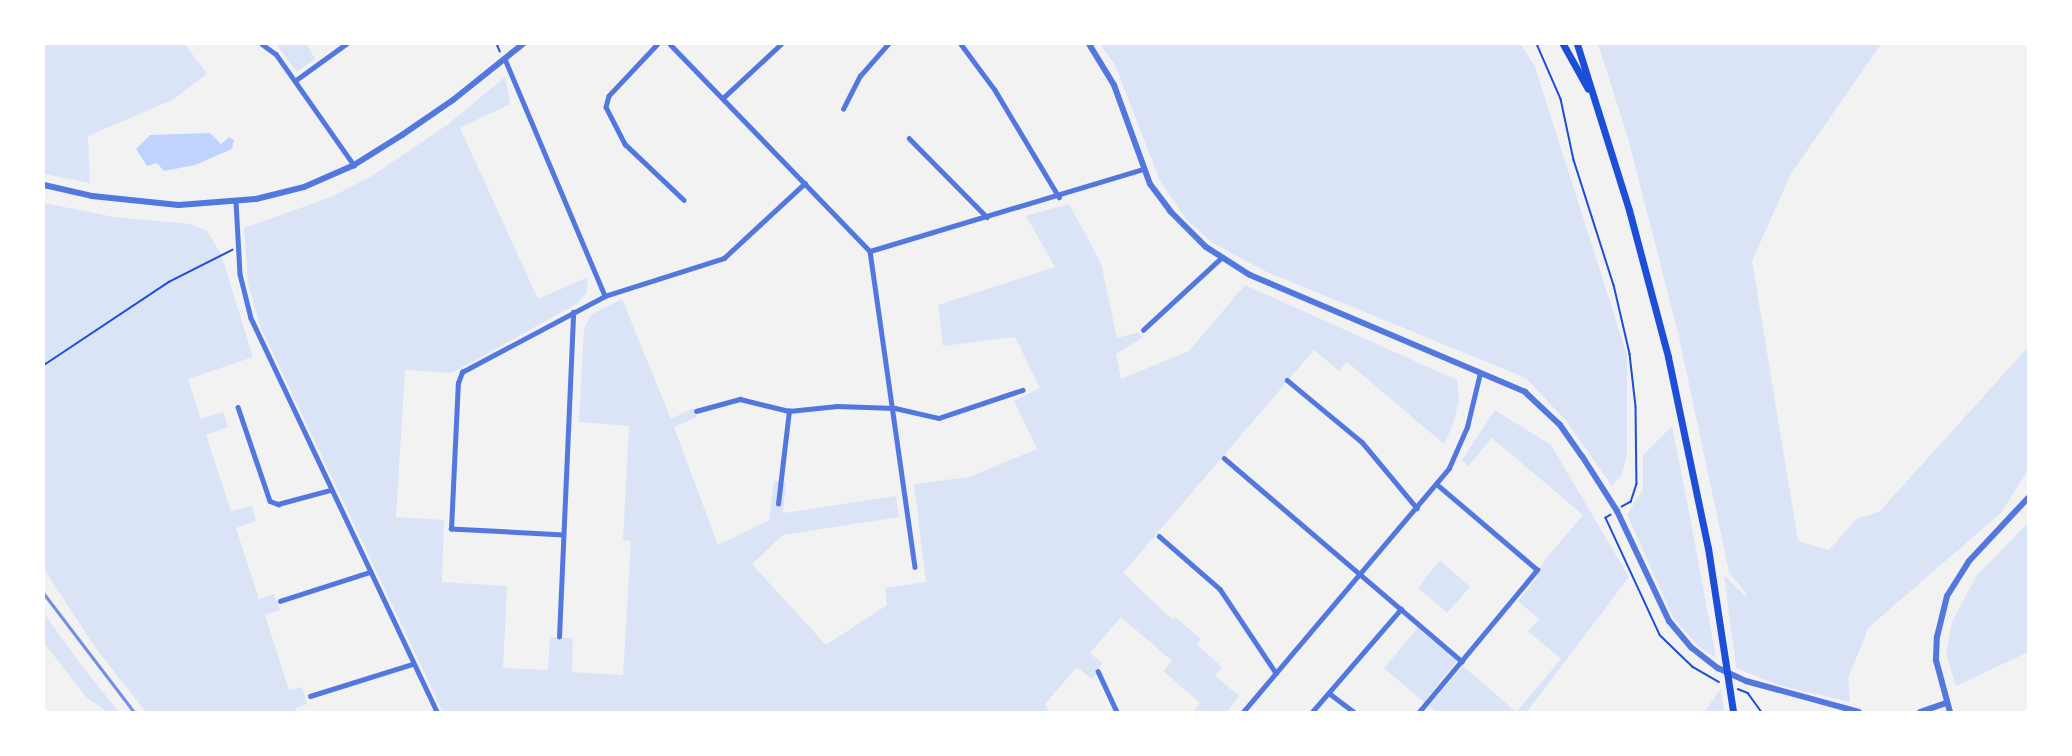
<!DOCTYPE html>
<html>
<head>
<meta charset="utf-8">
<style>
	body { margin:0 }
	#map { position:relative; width:2072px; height:756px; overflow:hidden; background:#f2f2f2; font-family:Poppins,sans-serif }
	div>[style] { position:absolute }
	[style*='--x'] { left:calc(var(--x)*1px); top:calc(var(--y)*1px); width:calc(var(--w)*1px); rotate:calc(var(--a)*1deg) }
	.green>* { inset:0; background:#dbe4f7 }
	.water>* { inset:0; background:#bfd3fe }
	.path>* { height:1.5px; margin:-0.75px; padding:0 0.75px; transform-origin:0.75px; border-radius:0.75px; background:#1d4ed8 }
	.minor>* { height:4.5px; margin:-2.25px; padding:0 2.25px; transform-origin:2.25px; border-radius:2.25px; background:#5277de }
	.tertiary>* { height:6px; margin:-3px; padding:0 3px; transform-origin:3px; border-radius:3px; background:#5277de }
	.secondary>* { height:7px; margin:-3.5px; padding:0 3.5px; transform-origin:3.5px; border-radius:3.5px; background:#1d4ed8 }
	.rail>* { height:3px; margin:-1.5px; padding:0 1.5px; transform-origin:1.5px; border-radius:1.5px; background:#7290e2 }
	span { translate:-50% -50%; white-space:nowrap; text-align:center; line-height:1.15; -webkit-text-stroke:6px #fff; paint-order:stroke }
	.frame { position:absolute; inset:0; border:45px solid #fff; pointer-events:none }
</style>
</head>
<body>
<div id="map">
	<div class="green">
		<i style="clip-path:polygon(44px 44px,185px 44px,207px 74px,172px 100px,88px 136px,90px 183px,44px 174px)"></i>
		<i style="clip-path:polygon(276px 44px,307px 44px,315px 59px,297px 72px)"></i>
		<i style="clip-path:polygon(1100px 44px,1521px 44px,1535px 67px,1627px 355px,1627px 453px,1622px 475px,1612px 486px,1566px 421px,1526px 378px,1267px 272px,1213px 243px,1186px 219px,1160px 181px,1115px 65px)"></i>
		<i style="clip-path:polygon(1598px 44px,1881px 44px,1791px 174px,1752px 261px,1798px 541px,1829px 550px,1856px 519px,1879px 512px,2028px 347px,2028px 470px,2001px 513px,1869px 627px,1848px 678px,1850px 702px,1778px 685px,1736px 668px,1724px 575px,1746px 597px,1746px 593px,1729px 572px,1679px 337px,1628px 138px)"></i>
		<i style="clip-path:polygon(505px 77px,510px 104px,460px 128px,538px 299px,588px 277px,587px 292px,578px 303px,452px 373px,405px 370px,396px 517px,444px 520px,442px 582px,507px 586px,503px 668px,548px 670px,550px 637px,573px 638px,572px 672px,623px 675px,631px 541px,623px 540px,629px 426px,579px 422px,584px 328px,591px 315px,622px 299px,671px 419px,693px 408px,697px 417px,674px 427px,718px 545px,769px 520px,774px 481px,786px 482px,783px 513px,896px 496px,899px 517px,783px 535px,752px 564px,826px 645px,887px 605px,885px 588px,926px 582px,914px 484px,969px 477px,1037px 449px,1014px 401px,1040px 388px,1015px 337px,943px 346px,938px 305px,1055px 267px,1026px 216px,1069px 204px,1101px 263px,1117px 338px,1139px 332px,1142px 338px,1116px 354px,1121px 379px,1189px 351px,1245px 285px,1457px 380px,1459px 401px,1452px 427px,1444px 444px,1347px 362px,1339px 371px,1314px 350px,1123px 573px,1173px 620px,1175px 617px,1201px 639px,1197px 645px,1222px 667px,1215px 676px,1239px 696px,1227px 712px,1193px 712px,1200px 703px,1163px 671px,1172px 661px,1121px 617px,1090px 653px,1102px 663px,1093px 680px,1077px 667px,1045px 704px,1049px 712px,443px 712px,261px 328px,248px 284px,244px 228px,331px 197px,370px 177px,447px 125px)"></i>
		<i style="clip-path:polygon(44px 203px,114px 217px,191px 224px,207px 231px,221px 254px,253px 357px,188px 379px,201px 419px,223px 412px,228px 427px,206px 435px,231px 511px,252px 506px,256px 521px,236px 528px,259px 599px,274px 594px,280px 610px,265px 615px,289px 690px,302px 687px,307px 704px,295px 708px,296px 712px,146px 712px,97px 650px,44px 569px)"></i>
		<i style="clip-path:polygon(1495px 410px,1551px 445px,1629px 577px,1527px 712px,1436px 712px,1429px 706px,1463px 666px,1516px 712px,1561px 659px,1528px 631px,1539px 619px,1518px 601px,1536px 579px,1544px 561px,1583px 515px,1492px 438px,1468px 466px,1462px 460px)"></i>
		<i style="clip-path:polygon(1672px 426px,1694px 538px,1716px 658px,1697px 645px,1673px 617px,1627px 515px,1643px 489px,1643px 455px)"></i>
		<i style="clip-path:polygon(2028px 523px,2028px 652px,1956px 686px,1946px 653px,1952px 622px,1977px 575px)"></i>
		<i style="clip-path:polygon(1440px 560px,1470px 587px,1447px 613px,1418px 588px)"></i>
		<i style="clip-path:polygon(44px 613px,82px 666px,119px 712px,108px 712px,86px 697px,44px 643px)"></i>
		<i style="clip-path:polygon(1418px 628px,1457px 661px,1424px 702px,1384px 668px)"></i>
		<i style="clip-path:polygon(1721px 689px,1724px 712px,1704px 712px)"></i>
	</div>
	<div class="water">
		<i style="clip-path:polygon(210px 133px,221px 144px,229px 137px,234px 140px,232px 149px,195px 165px,164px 171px,157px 163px,147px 166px,136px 149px,150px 135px)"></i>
	</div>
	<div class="path">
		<i style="--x:497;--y:44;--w:8;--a:67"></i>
		<i style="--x:1537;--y:44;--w:60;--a:66.4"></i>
		<i style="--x:1561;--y:99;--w:62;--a:78"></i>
		<i style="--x:1574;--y:160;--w:131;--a:72.3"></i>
		<i style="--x:1614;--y:285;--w:71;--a:76.9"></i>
		<i style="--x:1630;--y:354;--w:53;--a:83.5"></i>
		<i style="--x:1636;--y:407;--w:77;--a:89.3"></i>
		<i style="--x:1637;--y:484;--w:19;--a:108"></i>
		<i style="--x:1631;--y:502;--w:10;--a:151"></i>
		<i style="--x:44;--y:365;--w:150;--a:-33.6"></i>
		<i style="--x:169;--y:282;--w:71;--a:-26.9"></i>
		<i style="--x:1611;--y:515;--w:6;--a:149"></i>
		<i style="--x:1606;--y:518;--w:129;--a:65.2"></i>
		<i style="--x:1660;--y:635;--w:46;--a:44.1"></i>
		<i style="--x:1693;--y:667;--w:30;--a:30"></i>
		<i style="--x:1738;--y:689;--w:11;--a:22"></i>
		<i style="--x:1748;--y:693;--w:24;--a:54"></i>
		<i style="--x:1555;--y:712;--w:55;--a:0"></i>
	</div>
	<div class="minor">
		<i style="--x:262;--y:44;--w:17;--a:36"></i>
		<i style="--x:276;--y:54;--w:136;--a:54.9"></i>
		<i style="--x:658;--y:44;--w:71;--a:133.3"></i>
		<i style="--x:609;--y:96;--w:11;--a:105"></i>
		<i style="--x:606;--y:107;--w:42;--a:62.8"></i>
		<i style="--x:625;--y:144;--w:81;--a:43.5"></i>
		<i style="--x:670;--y:44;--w:288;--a:46"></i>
		<i style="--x:870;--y:251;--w:319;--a:81.9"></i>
		<i style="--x:961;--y:44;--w:57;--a:53.5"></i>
		<i style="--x:995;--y:90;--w:125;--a:59.1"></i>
		<i style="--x:505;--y:59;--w:257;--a:67.1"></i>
		<i style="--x:296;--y:80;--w:62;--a:-35.8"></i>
		<i style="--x:723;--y:98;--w:79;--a:-43"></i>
		<i style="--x:843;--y:109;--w:37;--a:-63"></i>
		<i style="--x:860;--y:76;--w:43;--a:-48.8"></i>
		<i style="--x:909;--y:138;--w:111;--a:45.4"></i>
		<i style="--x:236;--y:202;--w:72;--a:86.8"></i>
		<i style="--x:240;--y:274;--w:45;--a:76"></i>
		<i style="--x:251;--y:318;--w:436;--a:64.7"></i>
		<i style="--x:870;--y:251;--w:286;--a:-16.7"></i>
		<i style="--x:1143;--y:330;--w:105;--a:-42.7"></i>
		<i style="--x:1287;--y:380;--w:97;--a:39.6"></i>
		<i style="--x:1362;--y:442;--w:86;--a:50.2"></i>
		<i style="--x:238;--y:407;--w:99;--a:71.2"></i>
		<i style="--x:270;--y:501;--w:9;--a:21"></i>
		<i style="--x:278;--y:504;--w:54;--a:-15.1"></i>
		<i style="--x:696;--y:411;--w:46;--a:-15.3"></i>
		<i style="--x:740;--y:399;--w:50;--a:13.8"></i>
		<i style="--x:789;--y:411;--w:48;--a:-5.9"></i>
		<i style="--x:837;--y:406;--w:58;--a:2"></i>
		<i style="--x:895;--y:408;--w:45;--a:12.8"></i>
		<i style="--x:939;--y:418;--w:88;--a:-18.6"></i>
		<i style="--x:1224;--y:458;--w:313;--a:40.5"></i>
		<i style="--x:778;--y:504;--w:94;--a:-83.3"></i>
		<i style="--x:563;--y:535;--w:112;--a:-176.9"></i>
		<i style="--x:451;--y:529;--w:146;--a:-87.3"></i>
		<i style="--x:458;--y:383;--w:12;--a:-70"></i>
		<i style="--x:462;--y:372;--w:162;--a:-28"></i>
		<i style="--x:605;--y:296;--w:125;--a:-17.7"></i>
		<i style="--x:724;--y:258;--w:110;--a:-42.8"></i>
		<i style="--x:1159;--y:536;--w:81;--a:41"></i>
		<i style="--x:1220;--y:589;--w:101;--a:56.3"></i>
		<i style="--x:280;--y:601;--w:95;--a:-17.9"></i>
		<i style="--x:559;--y:637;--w:325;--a:-87.5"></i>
		<i style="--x:1098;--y:671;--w:45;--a:65.1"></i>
		<i style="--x:1329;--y:693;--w:31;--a:37"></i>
		<i style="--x:310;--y:696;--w:108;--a:-17.3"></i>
		<i style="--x:1243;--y:712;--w:319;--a:-49.8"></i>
		<i style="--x:1449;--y:468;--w:45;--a:-66.3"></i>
		<i style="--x:1467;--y:427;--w:56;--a:-76.5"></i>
		<i style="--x:1312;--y:712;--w:136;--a:-49.2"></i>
		<i style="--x:1419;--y:712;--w:185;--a:-50.3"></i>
		<i style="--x:1537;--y:570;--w:131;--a:-139.6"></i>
	</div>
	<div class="tertiary">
		<i style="--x:1089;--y:44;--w:48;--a:58.6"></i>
		<i style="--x:1114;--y:85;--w:105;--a:70"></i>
		<i style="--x:1150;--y:184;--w:34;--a:53"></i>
		<i style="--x:1170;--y:211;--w:51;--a:45"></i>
		<i style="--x:1206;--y:247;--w:52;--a:32.5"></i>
		<i style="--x:1250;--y:275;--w:299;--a:23"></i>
		<i style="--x:1525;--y:392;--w:48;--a:43.3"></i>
		<i style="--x:1560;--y:425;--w:38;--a:55"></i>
		<i style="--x:1582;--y:456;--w:65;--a:57.5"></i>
		<i style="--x:1617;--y:511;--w:122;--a:64.7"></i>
		<i style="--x:1669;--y:621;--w:35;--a:50"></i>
		<i style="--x:1692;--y:648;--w:33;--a:38"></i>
		<i style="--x:1718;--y:668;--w:31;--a:25"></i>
		<i style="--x:1746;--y:681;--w:117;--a:15.3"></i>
		<i style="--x:44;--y:185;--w:49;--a:12.9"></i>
		<i style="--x:92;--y:196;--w:87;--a:5.9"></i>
		<i style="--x:179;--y:205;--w:77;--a:-4.5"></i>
		<i style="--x:256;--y:199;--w:49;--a:-14"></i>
		<i style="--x:304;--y:187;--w:55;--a:-23.7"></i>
		<i style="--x:354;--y:165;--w:57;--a:-32"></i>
		<i style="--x:402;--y:135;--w:62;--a:-34.5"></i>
		<i style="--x:453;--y:100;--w:90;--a:-38.7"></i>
		<i style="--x:1920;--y:712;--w:28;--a:-19"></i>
		<i style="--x:1950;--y:712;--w:54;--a:-105.1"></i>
		<i style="--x:1936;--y:660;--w:23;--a:-88"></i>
		<i style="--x:1937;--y:637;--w:42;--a:-76.3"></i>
		<i style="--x:1947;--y:596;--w:41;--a:-57.8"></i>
		<i style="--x:1969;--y:561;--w:86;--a:-46.9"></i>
	</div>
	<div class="secondary">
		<i style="--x:1563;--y:44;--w:51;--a:60.9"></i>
		<i style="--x:1577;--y:44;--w:174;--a:72.6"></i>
		<i style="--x:1629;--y:210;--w:152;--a:75.1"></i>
		<i style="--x:1668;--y:357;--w:195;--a:78.2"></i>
		<i style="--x:1708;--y:548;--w:166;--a:81.3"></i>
	</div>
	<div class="rail">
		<i style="--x:44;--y:594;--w:148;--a:52.7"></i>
	</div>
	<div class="frame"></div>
</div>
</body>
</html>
